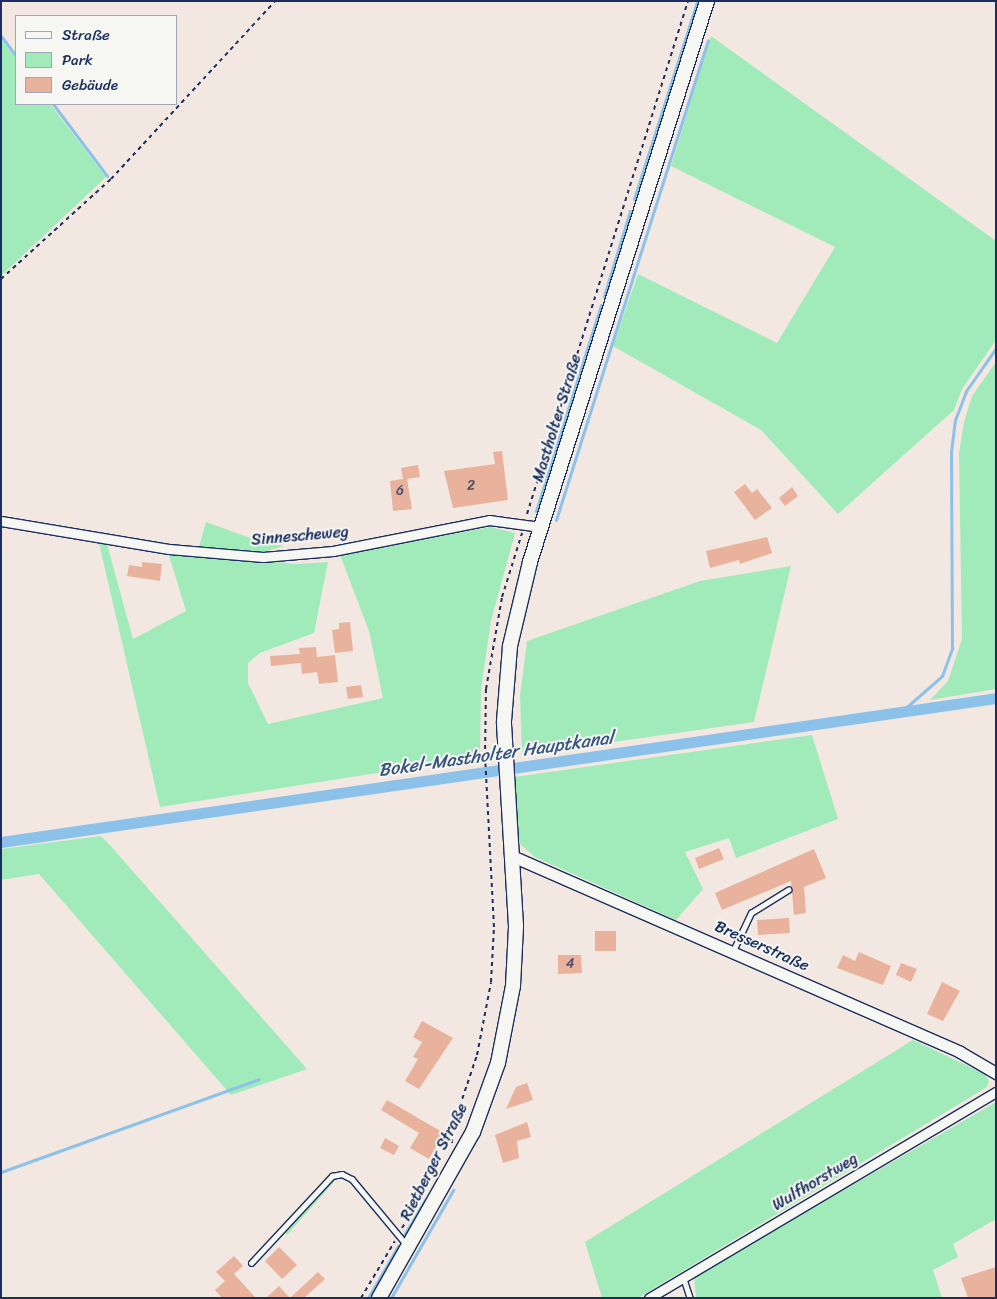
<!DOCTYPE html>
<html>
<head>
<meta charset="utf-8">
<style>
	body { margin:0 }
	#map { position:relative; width:997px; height:1299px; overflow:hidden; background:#f3e8e1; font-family:Sriracha,sans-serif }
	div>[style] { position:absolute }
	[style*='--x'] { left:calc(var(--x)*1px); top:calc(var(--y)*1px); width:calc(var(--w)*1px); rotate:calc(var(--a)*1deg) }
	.green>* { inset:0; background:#a1ebba }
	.stream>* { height:3px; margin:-1.5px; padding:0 1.5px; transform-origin:1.5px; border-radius:1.5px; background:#8cc1e9 }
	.canal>* { height:11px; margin:-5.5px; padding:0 5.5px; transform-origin:5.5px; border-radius:5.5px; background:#8cc1e9 }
	.building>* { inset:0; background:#e8b29d }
	.path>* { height:2px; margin-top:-1px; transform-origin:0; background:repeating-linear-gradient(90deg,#1b2f5e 0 4px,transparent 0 8px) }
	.roads { filter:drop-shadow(1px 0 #1b2f5e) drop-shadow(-1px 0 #1b2f5e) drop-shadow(0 1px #1b2f5e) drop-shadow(0 -1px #1b2f5e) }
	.service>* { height:4.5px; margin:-2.25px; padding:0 2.25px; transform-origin:2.25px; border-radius:2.25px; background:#f6f6f2 }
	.minor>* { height:9px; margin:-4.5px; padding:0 4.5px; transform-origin:4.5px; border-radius:4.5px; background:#f6f6f2 }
	.tertiary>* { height:11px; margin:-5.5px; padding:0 5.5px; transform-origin:5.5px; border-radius:5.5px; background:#f6f6f2 }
	.secondary>* { height:14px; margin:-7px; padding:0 7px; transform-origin:7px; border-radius:7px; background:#f6f6f2 }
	span { translate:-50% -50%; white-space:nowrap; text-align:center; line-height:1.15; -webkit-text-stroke:4px #f6f6f2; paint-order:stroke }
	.number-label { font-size:14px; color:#4e506e }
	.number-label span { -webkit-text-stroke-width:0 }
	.street-label { font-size:16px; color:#1b2f5e }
	.water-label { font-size:18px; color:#375481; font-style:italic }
	.frame { position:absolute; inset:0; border:2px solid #1b2f5e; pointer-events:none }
	.legend { position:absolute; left:15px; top:15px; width:162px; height:90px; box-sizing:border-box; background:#f6f6f2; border:1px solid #9ea6b7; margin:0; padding:6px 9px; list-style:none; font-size:15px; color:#1b2f5e }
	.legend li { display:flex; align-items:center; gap:10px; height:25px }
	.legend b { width:25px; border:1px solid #9ea6b7 }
</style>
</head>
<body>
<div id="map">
	<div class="green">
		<i style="clip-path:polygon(711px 36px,996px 241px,996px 340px,962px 389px,954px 410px,838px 514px,761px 430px,613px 346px,638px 274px,777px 343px,835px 247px,671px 166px)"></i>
		<i style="clip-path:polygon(1px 39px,16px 58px,16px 104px,50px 104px,106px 177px,1px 276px)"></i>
		<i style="clip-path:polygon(996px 362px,996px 689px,930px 700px,948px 681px,962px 639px,959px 453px,964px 422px,972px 396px)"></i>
		<i style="clip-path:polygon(206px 522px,259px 541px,284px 546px,263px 552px,199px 547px)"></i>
		<i style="clip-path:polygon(490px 527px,515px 533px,491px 621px,481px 689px,480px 757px,160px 807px,99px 543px,107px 544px,133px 639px,186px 611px,168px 552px,296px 564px,328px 562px,314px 633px,260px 653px,248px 663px,248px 683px,268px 724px,383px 698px,369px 631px,340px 555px)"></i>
		<i style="clip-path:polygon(791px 566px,754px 722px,522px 755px,520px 695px,527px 641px,700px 581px)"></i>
		<i style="clip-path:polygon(812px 735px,838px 819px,736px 858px,729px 838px,685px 852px,703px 889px,676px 920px,535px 857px,521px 845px,516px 833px,514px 777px)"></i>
		<i style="clip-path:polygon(101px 836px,108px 843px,307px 1069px,231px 1095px,39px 874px,1px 880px,1px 849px)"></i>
		<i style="clip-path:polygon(913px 1040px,985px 1074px,989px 1081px,987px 1087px,638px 1298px,602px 1298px,585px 1242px)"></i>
		<i style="clip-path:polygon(996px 1102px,996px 1219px,953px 1244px,958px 1257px,933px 1270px,942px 1298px,696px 1298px,694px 1277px)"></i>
		<i style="clip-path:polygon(332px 1179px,335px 1181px,287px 1235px,283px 1230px)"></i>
	</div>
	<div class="stream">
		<i style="--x:1;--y:36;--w:25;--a:53"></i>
		<i style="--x:53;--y:104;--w:90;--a:53.1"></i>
		<i style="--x:634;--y:199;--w:208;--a:-72.3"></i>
		<i style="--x:604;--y:296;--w:89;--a:-73"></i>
		<i style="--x:536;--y:511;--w:216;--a:-72.5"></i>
		<i style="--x:556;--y:520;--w:503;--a:-72.43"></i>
		<i style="--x:901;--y:712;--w:55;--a:-41.3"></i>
		<i style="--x:942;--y:676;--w:30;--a:-70"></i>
		<i style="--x:952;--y:648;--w:196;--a:-90.3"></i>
		<i style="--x:951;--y:452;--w:32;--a:-83"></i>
		<i style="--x:955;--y:420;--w:31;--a:-69"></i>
		<i style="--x:966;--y:391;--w:52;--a:-55.1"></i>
		<i style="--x:1;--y:1172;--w:274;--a:-19.8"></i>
		<i style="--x:404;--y:1235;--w:41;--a:-59"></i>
		<i style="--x:368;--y:1298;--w:60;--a:-60"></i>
		<i style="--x:391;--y:1298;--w:125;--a:-60.1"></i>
	</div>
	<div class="canal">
		<i style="--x:1;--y:842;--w:1005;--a:-8.23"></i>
	</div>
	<div class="building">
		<i style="clip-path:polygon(502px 451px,508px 500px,453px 508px,444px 471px,495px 464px,493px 452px)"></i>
		<i style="clip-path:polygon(418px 465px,420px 477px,407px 479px,412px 509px,393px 511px,390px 481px,403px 479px,401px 468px)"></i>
		<i style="clip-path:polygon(745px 484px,752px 493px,757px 489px,772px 508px,755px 520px,734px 492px)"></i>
		<i style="clip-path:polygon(792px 487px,798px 496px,785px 506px,779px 498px)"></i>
		<i style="clip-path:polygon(767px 537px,772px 553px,740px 564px,739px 560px,710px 568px,706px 551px)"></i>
		<i style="clip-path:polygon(142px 562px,162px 564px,160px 581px,127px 576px,129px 565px,142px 567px)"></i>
		<i style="clip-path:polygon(350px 622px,353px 651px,335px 653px,332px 630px,339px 629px,339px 623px)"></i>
		<i style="clip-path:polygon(316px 647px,317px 657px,335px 655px,338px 682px,319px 684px,317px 672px,302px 674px,301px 663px,271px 666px,270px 656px,300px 654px,299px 648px)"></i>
		<i style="clip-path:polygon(361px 685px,363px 697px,348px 699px,346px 687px)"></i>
		<i style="clip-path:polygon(719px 848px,724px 859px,699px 869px,695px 858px)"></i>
		<i style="clip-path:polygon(814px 849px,826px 878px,804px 887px,806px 913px,794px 915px,791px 881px,722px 910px,715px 893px)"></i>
		<i style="clip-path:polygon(789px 918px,790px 933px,758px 935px,757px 920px)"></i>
		<i style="clip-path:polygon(595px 931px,616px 931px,616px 951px,595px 951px)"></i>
		<i style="clip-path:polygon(859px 952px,891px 966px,883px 985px,837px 968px,843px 955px,855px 961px)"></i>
		<i style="clip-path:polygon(558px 955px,581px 955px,582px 973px,558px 974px)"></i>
		<i style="clip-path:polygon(901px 963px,917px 969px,911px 982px,896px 975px)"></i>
		<i style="clip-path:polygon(942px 982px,960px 991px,943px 1021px,927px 1014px)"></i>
		<i style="clip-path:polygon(422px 1021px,453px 1038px,419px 1089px,405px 1081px,418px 1059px,413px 1057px,422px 1042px,413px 1037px)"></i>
		<i style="clip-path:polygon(527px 1083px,533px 1100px,506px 1109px,516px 1087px)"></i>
		<i style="clip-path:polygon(387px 1100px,444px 1133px,429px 1159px,410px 1148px,419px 1133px,381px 1110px)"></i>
		<i style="clip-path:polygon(527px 1122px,531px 1137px,517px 1141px,519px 1158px,503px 1163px,495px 1135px)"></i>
		<i style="clip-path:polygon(385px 1138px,399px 1146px,394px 1155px,380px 1148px)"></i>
		<i style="clip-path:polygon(279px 1247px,297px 1265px,282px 1279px,265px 1261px)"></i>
		<i style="clip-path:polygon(234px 1256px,243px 1266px,234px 1274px,256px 1298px,222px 1298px,215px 1290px,225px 1281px,216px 1272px)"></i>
		<i style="clip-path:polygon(996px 1267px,996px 1298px,968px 1298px,961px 1278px)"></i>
		<i style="clip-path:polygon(318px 1272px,325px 1279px,304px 1298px,290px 1298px)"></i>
		<i style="clip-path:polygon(279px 1286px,290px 1298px,266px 1298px)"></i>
	</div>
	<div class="path">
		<i style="--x:1;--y:279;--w:149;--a:-42.3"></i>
		<i style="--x:111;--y:179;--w:242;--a:-47.3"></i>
		<i style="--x:527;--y:514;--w:538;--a:-72.58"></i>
		<i style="--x:452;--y:1143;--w:14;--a:-90"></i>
		<i style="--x:452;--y:1129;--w:78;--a:-71.3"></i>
		<i style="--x:477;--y:1055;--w:74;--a:-79.1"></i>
		<i style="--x:491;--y:982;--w:55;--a:-86.9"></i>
		<i style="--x:494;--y:927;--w:170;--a:-93"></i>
		<i style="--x:485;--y:757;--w:68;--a:-89.2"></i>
		<i style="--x:486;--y:689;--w:93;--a:-80.1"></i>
		<i style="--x:502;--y:597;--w:67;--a:-72.6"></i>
		<i style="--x:402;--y:1228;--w:42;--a:-58.6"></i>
		<i style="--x:361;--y:1298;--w:66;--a:-59.2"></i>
	</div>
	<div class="roads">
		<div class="service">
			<i style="--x:733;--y:951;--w:42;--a:-64.7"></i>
			<i style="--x:751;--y:913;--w:44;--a:-31.9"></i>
			<i style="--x:251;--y:1263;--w:119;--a:-47"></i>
			<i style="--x:332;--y:1176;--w:10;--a:-11"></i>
			<i style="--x:342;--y:1174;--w:11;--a:27"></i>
			<i style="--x:352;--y:1179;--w:85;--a:50.3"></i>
			<i style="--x:684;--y:1279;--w:20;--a:72"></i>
		</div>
		<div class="minor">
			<i style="--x:1;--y:521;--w:170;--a:9.5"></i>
			<i style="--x:169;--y:549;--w:94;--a:4.9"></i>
			<i style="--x:263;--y:557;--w:70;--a:-4.9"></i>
			<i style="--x:333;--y:551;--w:159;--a:-11.2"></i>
			<i style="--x:489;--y:520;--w:52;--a:7.7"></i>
			<i style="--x:649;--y:1298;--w:404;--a:-30.7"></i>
		</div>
		<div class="tertiary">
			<i style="--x:512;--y:856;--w:489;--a:23.6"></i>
			<i style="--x:960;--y:1052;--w:42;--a:30.3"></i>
		</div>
		<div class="secondary">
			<i style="--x:379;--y:1298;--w:191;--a:-60.5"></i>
			<i style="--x:473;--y:1132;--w:73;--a:-70.1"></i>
			<i style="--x:498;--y:1063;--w:78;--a:-79"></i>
			<i style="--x:513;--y:986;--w:60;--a:-87.1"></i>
			<i style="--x:516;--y:926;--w:205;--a:-93.4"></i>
			<i style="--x:504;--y:721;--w:75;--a:-85.4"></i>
			<i style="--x:510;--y:646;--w:86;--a:-76.6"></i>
			<i style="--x:530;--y:562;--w:588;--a:-72.49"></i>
		</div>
	</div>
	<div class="number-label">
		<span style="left:471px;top:486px">2</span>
		<span style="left:400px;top:491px">6</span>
		<span style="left:570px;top:964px">4</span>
	</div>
	<div class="street-label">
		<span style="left:557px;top:418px;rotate:-73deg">Mastholter Straße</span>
		<span style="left:300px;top:536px;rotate:-5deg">Sinnescheweg</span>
		<span style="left:762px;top:946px;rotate:24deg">Bresserstraße</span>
		<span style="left:434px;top:1162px;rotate:-63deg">Rietberger Straße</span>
		<span style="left:815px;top:1182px;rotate:-31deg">Wulfhorstweg</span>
	</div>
	<div class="water-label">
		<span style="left:496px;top:754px;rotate:-8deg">Bokel-Mastholter Hauptkanal</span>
	</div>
	<div class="frame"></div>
	<ul class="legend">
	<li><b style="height:6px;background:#f6f6f2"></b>Straße</li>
	<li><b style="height:14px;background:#a1ebba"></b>Park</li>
	<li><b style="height:14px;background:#e8b29d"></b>Gebäude</li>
	</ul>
</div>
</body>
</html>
